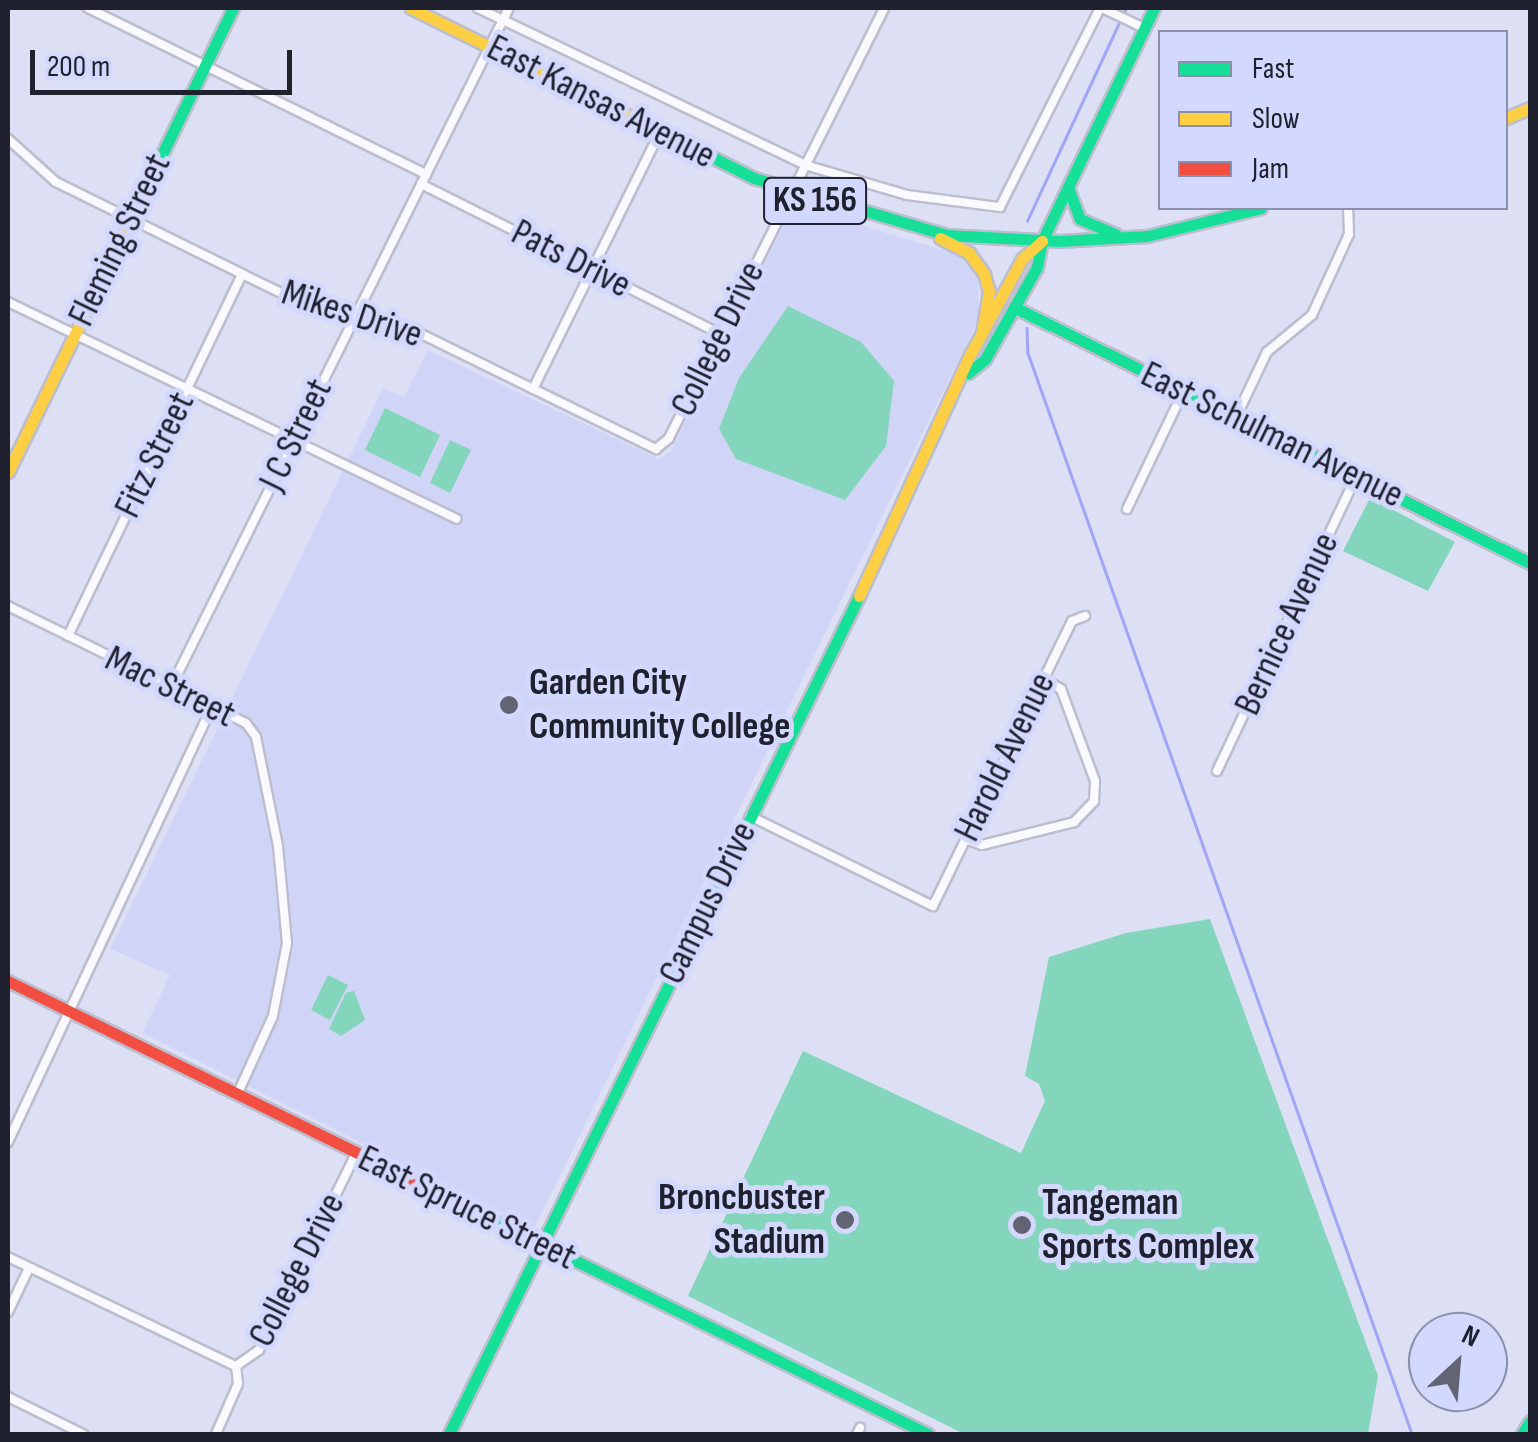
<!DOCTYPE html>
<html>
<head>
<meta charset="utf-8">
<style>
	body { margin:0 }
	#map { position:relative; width:1538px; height:1442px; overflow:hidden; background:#dde0f5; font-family:"Sofia Sans Condensed",sans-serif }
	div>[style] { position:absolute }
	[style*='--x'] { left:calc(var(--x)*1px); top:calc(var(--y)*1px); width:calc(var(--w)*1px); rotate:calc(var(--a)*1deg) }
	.built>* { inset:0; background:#d0d5f7 }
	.green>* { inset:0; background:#83d5bb }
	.stream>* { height:2.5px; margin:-1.25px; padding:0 1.25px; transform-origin:1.25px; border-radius:1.25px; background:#a1a5f6 }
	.roads { filter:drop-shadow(2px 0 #bcbecf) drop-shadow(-2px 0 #bcbecf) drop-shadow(0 2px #bcbecf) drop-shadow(0 -2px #bcbecf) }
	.street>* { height:8px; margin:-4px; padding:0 4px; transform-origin:4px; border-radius:4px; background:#fafafe }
	.fast>* { height:11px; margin:-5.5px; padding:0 5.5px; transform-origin:5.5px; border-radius:5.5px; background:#16e098 }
	.slow>* { height:11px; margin:-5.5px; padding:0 5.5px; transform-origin:5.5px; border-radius:5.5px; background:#ffcf43 }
	.jam>* { height:11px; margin:-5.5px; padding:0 5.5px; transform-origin:5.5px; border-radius:5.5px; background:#f24e42 }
	.dots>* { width:28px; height:28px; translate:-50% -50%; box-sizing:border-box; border:5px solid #d3d8ff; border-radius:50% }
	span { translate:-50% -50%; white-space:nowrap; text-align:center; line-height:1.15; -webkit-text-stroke:10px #d3d8ff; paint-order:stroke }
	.shield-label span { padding:2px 8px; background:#d3d8ff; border:2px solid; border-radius:8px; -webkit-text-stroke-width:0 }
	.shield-label { font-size:35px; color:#20212f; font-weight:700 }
	.street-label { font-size:38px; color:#20212f }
	.poi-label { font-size:38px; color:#20212f; font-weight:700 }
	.left { translate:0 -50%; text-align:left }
	.right { translate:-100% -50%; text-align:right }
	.frame { position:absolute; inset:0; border:10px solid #20212f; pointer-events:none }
	.legend { position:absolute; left:1158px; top:30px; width:350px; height:180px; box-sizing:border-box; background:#d3d8ff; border:2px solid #8b8fac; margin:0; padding:12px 18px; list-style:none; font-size:30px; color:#20212f }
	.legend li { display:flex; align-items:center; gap:20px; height:50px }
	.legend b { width:50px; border:2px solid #8b8fac }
	.north { position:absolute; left:1408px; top:1312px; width:100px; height:100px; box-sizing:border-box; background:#d3d8ff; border:2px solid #8b8fac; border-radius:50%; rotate:26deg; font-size:28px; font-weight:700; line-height:40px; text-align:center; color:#20212f }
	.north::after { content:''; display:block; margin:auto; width:35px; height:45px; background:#626474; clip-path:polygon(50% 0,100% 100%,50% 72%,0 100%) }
	.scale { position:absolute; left:30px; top:50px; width:262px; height:45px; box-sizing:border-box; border:5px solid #20212f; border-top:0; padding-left:12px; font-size:30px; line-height:35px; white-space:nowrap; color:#20212f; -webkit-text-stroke:8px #d3d8ff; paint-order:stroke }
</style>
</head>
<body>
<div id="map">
	<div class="built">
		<i style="clip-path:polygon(794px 205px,960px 255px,978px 280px,979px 318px,534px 1229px,142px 1033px,170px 975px,110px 949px,383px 388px,404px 397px,428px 350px,659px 459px,671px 451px)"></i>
	</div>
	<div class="green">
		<i style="clip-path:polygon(788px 306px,861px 342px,894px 381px,886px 446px,845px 500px,736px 459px,719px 429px,739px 378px)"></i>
		<i style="clip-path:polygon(385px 408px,440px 435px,420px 477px,365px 450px)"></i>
		<i style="clip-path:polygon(450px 440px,471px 450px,450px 493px,430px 483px)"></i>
		<i style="clip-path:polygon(1370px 498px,1455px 542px,1428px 591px,1343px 551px)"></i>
		<i style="clip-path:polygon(1210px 919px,1378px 1376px,1368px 1434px,964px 1434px,688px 1296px,803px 1051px,1021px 1153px,1045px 1101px,1039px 1084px,1025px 1076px,1049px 957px,1126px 933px)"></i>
		<i style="clip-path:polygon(328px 975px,348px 985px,330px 1020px,311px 1010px)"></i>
		<i style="clip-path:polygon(354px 991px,365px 1020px,341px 1036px,329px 1029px,346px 993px)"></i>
	</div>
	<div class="stream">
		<i style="--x:1027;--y:221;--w:235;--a:-65.1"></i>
		<i style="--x:1027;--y:328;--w:25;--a:88"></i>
		<i style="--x:1028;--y:353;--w:1147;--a:70.44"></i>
	</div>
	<div class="roads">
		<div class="street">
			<i style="--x:88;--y:8;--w:377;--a:26.2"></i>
			<i style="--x:478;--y:8;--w:363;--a:25.6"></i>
			<i style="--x:805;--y:165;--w:106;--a:16.4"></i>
			<i style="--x:907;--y:195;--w:94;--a:7.4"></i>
			<i style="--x:1000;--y:207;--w:223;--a:-63.3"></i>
			<i style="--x:1102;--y:8;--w:47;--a:25.5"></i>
			<i style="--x:8;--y:139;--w:64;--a:41.9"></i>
			<i style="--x:56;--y:182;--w:208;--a:26.3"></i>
			<i style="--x:242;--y:274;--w:64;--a:25.8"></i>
			<i style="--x:300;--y:302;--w:116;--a:13.9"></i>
			<i style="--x:413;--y:330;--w:271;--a:26.1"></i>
			<i style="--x:656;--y:449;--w:17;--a:-40"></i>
			<i style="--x:669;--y:438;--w:481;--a:-63.4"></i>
			<i style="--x:421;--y:184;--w:335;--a:26.6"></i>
			<i style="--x:8;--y:302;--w:498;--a:25.8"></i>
			<i style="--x:533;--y:389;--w:287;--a:-63.7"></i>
			<i style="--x:1236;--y:417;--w:72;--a:-64.5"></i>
			<i style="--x:1267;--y:352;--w:58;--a:-39.4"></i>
			<i style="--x:1312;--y:315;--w:89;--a:-65.4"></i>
			<i style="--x:1349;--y:234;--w:26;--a:-92"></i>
			<i style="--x:1127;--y:509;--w:132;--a:-64.4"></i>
			<i style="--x:8;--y:606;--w:265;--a:26.2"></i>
			<i style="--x:246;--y:723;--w:17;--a:54"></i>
			<i style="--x:256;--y:737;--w:111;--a:78.6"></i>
			<i style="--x:278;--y:846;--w:97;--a:84.7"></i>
			<i style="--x:287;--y:943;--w:74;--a:100.9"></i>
			<i style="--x:273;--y:1016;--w:87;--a:114.5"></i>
			<i style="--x:68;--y:636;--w:402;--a:-64.3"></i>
			<i style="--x:171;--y:687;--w:758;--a:-63.54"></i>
			<i style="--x:1217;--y:771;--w:325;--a:-64.7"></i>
			<i style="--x:750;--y:816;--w:204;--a:26.2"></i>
			<i style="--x:933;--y:906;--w:317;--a:-64"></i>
			<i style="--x:1072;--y:621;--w:14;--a:-21"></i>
			<i style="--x:965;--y:839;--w:18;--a:19"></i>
			<i style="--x:982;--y:845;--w:95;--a:-14"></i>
			<i style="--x:1074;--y:822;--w:29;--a:-46"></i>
			<i style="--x:1094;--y:801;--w:20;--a:-87"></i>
			<i style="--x:1095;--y:781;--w:98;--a:-110.3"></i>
			<i style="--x:1061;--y:689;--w:21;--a:-149"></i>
			<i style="--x:8;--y:1142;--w:480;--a:-64.9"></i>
			<i style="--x:8;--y:1257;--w:253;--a:25.6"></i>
			<i style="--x:8;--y:1312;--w:49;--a:-64.5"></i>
			<i style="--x:236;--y:1366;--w:28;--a:-35"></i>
			<i style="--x:259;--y:1350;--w:219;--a:-63.7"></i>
			<i style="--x:8;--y:1397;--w:84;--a:26.3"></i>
			<i style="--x:216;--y:1434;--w:55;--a:-66.3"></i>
			<i style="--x:238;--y:1384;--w:18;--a:-96"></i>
			<i style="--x:857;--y:1434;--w:7;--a:-63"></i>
		</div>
		<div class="fast">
			<i style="--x:698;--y:150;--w:63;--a:26.6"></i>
			<i style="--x:754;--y:178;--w:200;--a:16.5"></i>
			<i style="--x:946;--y:235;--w:113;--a:3"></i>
			<i style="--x:1059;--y:241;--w:88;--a:-3.3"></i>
			<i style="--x:1147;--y:236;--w:117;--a:-13.8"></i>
			<i style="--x:149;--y:181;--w:192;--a:-64.1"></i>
			<i style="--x:1068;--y:188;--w:33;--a:69"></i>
			<i style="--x:1080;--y:219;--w:39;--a:23"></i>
			<i style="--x:1014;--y:307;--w:576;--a:26.39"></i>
			<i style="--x:968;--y:373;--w:22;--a:-39"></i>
			<i style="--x:985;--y:359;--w:106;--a:-60.5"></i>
			<i style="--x:1037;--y:267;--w:26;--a:-79"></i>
			<i style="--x:1042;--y:241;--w:259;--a:-64.3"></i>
			<i style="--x:428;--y:1188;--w:557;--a:26.2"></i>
			<i style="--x:449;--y:1434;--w:933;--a:-63.93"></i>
			<i style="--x:1522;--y:1434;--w:15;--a:-58"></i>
		</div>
		<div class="slow">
			<i style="--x:411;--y:8;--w:320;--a:26.3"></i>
			<i style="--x:1506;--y:118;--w:26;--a:-23"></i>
			<i style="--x:940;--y:238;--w:33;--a:27"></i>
			<i style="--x:969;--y:253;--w:26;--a:54"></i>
			<i style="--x:984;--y:274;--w:18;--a:74"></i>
			<i style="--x:989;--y:291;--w:43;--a:99.5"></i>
			<i style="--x:8;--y:472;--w:323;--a:-64.1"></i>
			<i style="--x:859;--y:596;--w:268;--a:-65.3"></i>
			<i style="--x:971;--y:353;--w:107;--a:-61.5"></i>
			<i style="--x:1022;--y:259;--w:27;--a:-42"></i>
		</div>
		<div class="jam">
			<i style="--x:8;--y:981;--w:468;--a:26.2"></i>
		</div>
	</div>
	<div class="dots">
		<i style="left:509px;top:705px;background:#626474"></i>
		<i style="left:845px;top:1220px;background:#626474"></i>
		<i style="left:1022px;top:1225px;background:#626474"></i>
	</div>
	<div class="shield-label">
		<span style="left:815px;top:201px">KS 156</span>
	</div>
	<div class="street-label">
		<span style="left:601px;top:102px;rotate:27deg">East Kansas Avenue</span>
		<span style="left:120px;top:240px;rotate:-64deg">Fleming Street</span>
		<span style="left:571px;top:259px;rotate:27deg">Pats Drive</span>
		<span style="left:352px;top:314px;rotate:18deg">Mikes Drive</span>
		<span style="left:718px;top:339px;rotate:-64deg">College Drive</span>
		<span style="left:296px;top:435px;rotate:-64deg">J C Street</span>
		<span style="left:1272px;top:435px;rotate:26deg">East Schulman Avenue</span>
		<span style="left:155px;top:455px;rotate:-64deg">Fitz Street</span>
		<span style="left:1287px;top:624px;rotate:-65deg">Bernice Avenue</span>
		<span style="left:170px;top:687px;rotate:26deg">Mac Street</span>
		<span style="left:1005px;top:757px;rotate:-64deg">Harold Avenue</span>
		<span style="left:708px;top:903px;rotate:-64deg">Campus Drive</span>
		<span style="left:467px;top:1208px;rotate:26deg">East Spruce Street</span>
		<span style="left:297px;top:1270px;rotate:-63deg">College Drive</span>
	</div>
	<div class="poi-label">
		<span class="left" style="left:529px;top:705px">Garden City<br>Community College</span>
		<span class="right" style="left:825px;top:1220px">Broncbuster<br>Stadium</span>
		<span class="left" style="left:1042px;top:1225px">Tangeman<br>Sports Complex</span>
	</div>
	<div class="frame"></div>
	<ul class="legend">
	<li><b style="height:12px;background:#16e098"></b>Fast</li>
	<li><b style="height:12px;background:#ffcf43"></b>Slow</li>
	<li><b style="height:12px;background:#f24e42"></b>Jam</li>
	</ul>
	<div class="north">N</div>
	<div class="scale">200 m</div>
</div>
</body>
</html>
